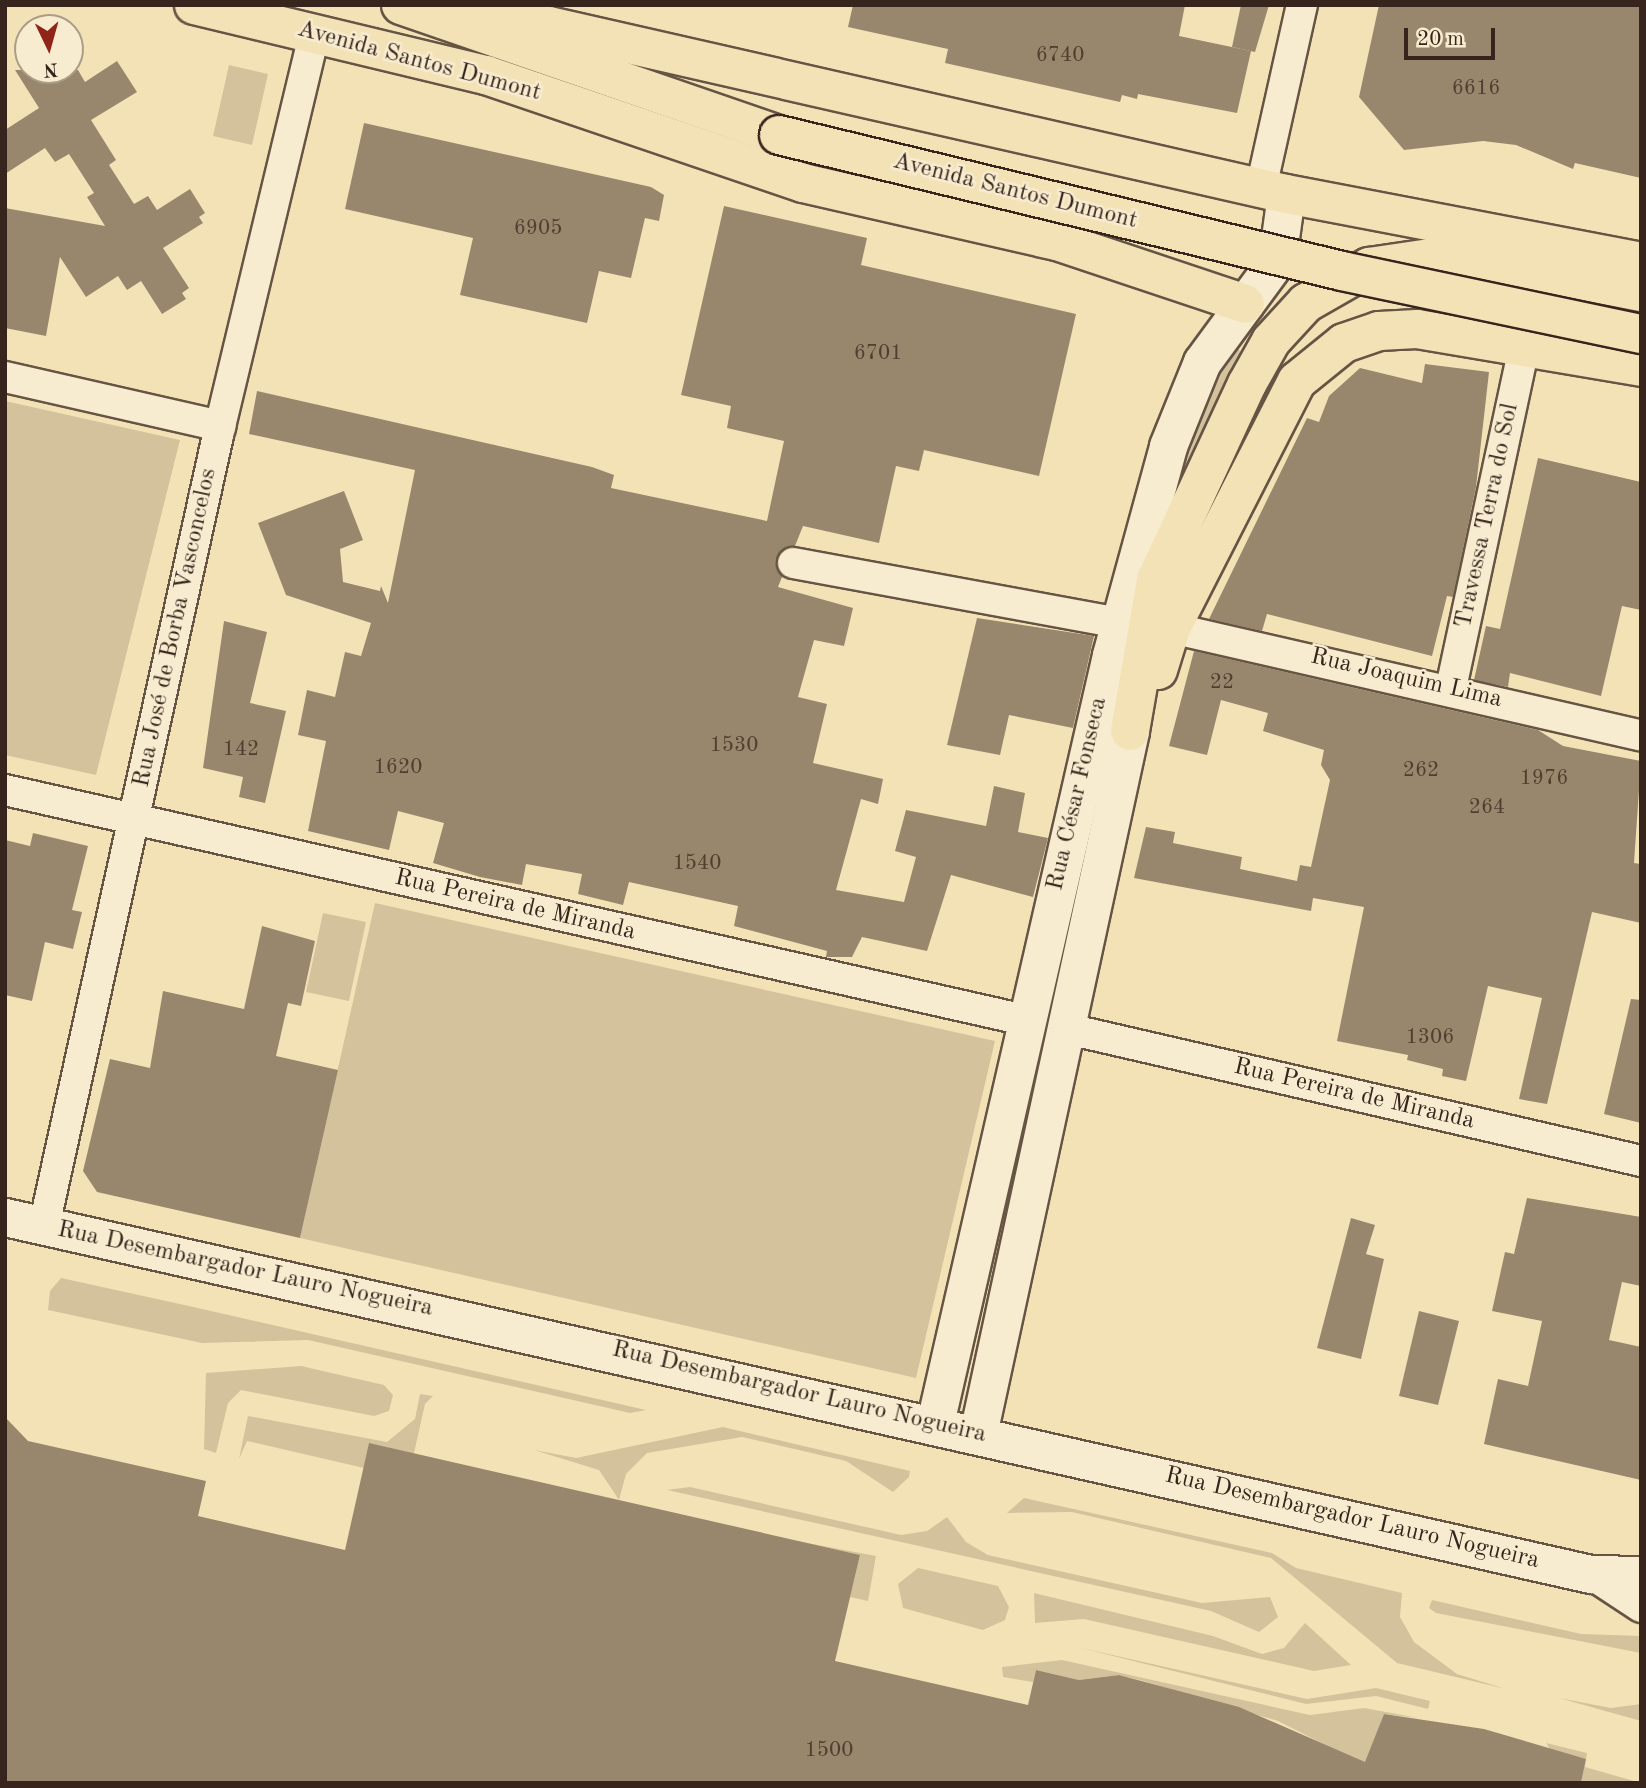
<!DOCTYPE html>
<html>
<head>
<meta charset="utf-8">
<style>
	body { margin:0 }
	#map { position:relative; width:1646px; height:1788px; overflow:hidden; background:#f4e2b7; font-family:"Old Standard TT",serif }
	div>[style] { position:absolute }
	[style*='--x'] { left:calc(var(--x)*1px); top:calc(var(--y)*1px); width:calc(var(--w)*1px); rotate:calc(var(--a)*1deg) }
	.green>* { inset:0; background:#d4c29d }
	.building>* { inset:0; background:#99876d }
	.roads { filter:drop-shadow(2px 0 #665444) drop-shadow(-2px 0 #665444) drop-shadow(0 2px #665444) drop-shadow(0 -2px #665444) }
	.minor>* { height:30px; margin:-15px; padding:0 15px; transform-origin:15px; border-radius:15px; background:#f8ecd0 }
	.tertiary>* { height:37px; margin:-18.5px; padding:0 18.5px; transform-origin:18.5px; border-radius:18.5px; background:#f8ecd0 }
	.primary>* { height:38px; margin:-19px; padding:0 19px; transform-origin:19px; border-radius:19px; background:#f4e2b7 }
	.bridges { filter:drop-shadow(2px 0 #37251d) drop-shadow(-2px 0 #37251d) drop-shadow(0 2px #37251d) drop-shadow(0 -2px #37251d) }
	.primary-bridge>* { height:38px; margin:-19px; padding:0 19px; transform-origin:19px; border-radius:19px; background:#f4e2b7 }
	span { translate:-50% -50%; white-space:nowrap; text-align:center; line-height:1.15; -webkit-text-stroke:5px #f8ecd0; paint-order:stroke }
	.number-label { font-size:21px; color:#503e31 }
	.number-label span { -webkit-text-stroke-width:0 }
	.street-label { font-size:24px; color:#37251d }
	.frame { position:absolute; inset:0; border:7px solid #37251d; pointer-events:none }
	.north { position:absolute; left:14px; top:14px; width:70px; height:70px; box-sizing:border-box; background:#f8ecd0; border:2px solid #ab9c88; border-radius:50%; rotate:175deg; font-size:19px; font-weight:700; line-height:28px; text-align:center; color:#37251d }
	.north::after { content:''; display:block; margin:auto; width:24px; height:32px; background:#8f2418; clip-path:polygon(50% 0,100% 100%,50% 72%,0 100%) }
	.scale { position:absolute; left:1404px; top:28px; width:91px; height:32px; box-sizing:border-box; border:4px solid #37251d; border-top:0; padding-left:9px; font-size:21px; line-height:24px; white-space:nowrap; color:#37251d; -webkit-text-stroke:5px #f8ecd0; paint-order:stroke }
</style>
</head>
<body>
<div id="map">
	<div class="green">
		<i style="clip-path:polygon(229px 65px,268px 74px,252px 145px,213px 136px)"></i>
		<i style="clip-path:polygon(1232px 344px,1250px 359px,1171px 512px,1198px 395px)"></i>
		<i style="clip-path:polygon(5px 401px,180px 440px,96px 775px,5px 755px)"></i>
		<i style="clip-path:polygon(375px 903px,995px 1041px,916px 1378px,300px 1238px)"></i>
		<i style="clip-path:polygon(323px 913px,366px 922px,349px 1001px,306px 992px)"></i>
		<i style="clip-path:polygon(61px 1278px,189px 1306px,646px 1410px,630px 1413px,308px 1340px,202px 1343px,48px 1310px,50px 1291px)"></i>
		<i style="clip-path:polygon(301px 1366px,384px 1385px,393px 1395px,389px 1411px,374px 1416px,241px 1390px,228px 1403px,216px 1453px,204px 1449px,206px 1373px)"></i>
		<i style="clip-path:polygon(420px 1394px,433px 1396px,425px 1404px,414px 1453px,364px 1468px,247px 1441px,239px 1459px,248px 1416px,387px 1442px,415px 1419px)"></i>
		<i style="clip-path:polygon(723px 1427px,910px 1471px,909px 1477px,893px 1492px,846px 1461px,742px 1437px,647px 1453px,626px 1474px,619px 1500px,599px 1470px,534px 1450px,576px 1458px)"></i>
		<i style="clip-path:polygon(690px 1487px,901px 1535px,927px 1531px,947px 1517px,966px 1542px,988px 1555px,1202px 1603px,1270px 1597px,1278px 1617px,1259px 1632px,1211px 1611px,667px 1490px)"></i>
		<i style="clip-path:polygon(1024px 1498px,1272px 1553px,1296px 1568px,1402px 1593px,1400px 1617px,1414px 1642px,1457px 1674px,1506px 1689px,1397px 1663px,1271px 1558px,1072px 1512px,1007px 1513px)"></i>
		<i style="clip-path:polygon(797px 1541px,876px 1556px,868px 1601px,850px 1597px,860px 1555px)"></i>
		<i style="clip-path:polygon(918px 1568px,998px 1586px,1009px 1607px,1005px 1620px,983px 1630px,903px 1608px,898px 1584px)"></i>
		<i style="clip-path:polygon(1034px 1593px,1213px 1636px,1262px 1654px,1284px 1648px,1305px 1623px,1351px 1665px,1314px 1671px,1084px 1619px,1035px 1623px)"></i>
		<i style="clip-path:polygon(1432px 1600px,1581px 1634px,1641px 1636px,1641px 1653px,1436px 1613px,1429px 1608px)"></i>
		<i style="clip-path:polygon(1077px 1647px,1307px 1699px,1376px 1688px,1430px 1701px,1428px 1709px,1376px 1696px,1306px 1704px)"></i>
		<i style="clip-path:polygon(1062px 1660px,1310px 1715px,1364px 1708px,1419px 1718px,1384px 1714px,1365px 1765px,1278px 1721px,1144px 1681px,1119px 1675px,1079px 1680px,1036px 1670px,1033px 1682px,1003px 1677px,1002px 1667px)"></i>
		<i style="clip-path:polygon(1559px 1698px,1611px 1708px,1641px 1704px,1641px 1721px)"></i>
		<i style="clip-path:polygon(1546px 1743px,1587px 1753px,1585px 1767px,1641px 1783px,1581px 1783px,1586px 1759px,1552px 1752px)"></i>
	</div>
	<div class="building">
		<i style="clip-path:polygon(853px 5px,1185px 5px,1179px 36px,1251px 51px,1237px 113px,1138px 94px,1137px 99px,1122px 95px,1120px 102px,945px 63px,948px 49px,848px 27px)"></i>
		<i style="clip-path:polygon(1241px 5px,1269px 5px,1255px 52px,1232px 47px)"></i>
		<i style="clip-path:polygon(1379px 5px,1641px 5px,1641px 178px,1575px 163px,1573px 169px,1516px 145px,1483px 141px,1404px 150px,1359px 97px)"></i>
		<i style="clip-path:polygon(117px 61px,137px 92px,91px 120px,116px 160px,109px 165px,134px 204px,148px 196px,157px 210px,190px 189px,205px 213px,199px 217px,203px 223px,163px 248px,189px 288px,182px 293px,186px 299px,162px 314px,141px 281px,127px 290px,118px 276px,86px 297px,60px 257px,46px 336px,5px 328px,5px 208px,105px 226px,87px 197px,94px 193px,69px 154px,55px 162px,45px 148px,5px 174px,5px 130px,39px 108px,15px 70px,78px 70px,85px 82px)"></i>
		<i style="clip-path:polygon(364px 123px,651px 187px,664px 195px,659px 221px,645px 218px,631px 278px,599px 271px,587px 323px,460px 295px,473px 238px,345px 209px)"></i>
		<i style="clip-path:polygon(724px 206px,867px 238px,861px 265px,1076px 314px,1039px 476px,924px 450px,919px 471px,896px 466px,879px 543px,803px 526px,795px 546px,776px 559px,782px 577px,778px 587px,853px 608px,844px 646px,814px 640px,798px 697px,827px 704px,813px 763px,883px 779px,878px 804px,861px 799px,836px 890px,904px 902px,916px 857px,895px 851px,906px 810px,986px 826px,994px 786px,1025px 793px,1018px 832px,1048px 838px,1033px 897px,951px 875px,927px 951px,862px 937px,852px 957px,826px 957px,827px 951px,734px 926px,738px 906px,629px 882px,623px 905px,578px 894px,582px 874px,526px 864px,522px 885px,480px 877px,433px 863px,444px 823px,398px 811px,389px 850px,308px 831px,326px 741px,298px 735px,307px 690px,335px 697px,345px 652px,361px 656px,371px 623px,286px 595px,258px 523px,344px 491px,363px 540px,340px 549px,343px 582px,380px 591px,381px 586px,388px 603px,415px 470px,249px 434px,257px 391px,592px 467px,614px 475px,611px 488px,767px 521px,784px 441px,727px 428px,731px 406px,681px 395px)"></i>
		<i style="clip-path:polygon(1425px 364px,1489px 372px,1476px 487px,1453px 597px,1447px 596px,1432px 656px,1267px 614px,1262px 631px,1209px 619px,1307px 418px,1319px 422px,1329px 396px,1360px 368px,1422px 383px)"></i>
		<i style="clip-path:polygon(1538px 458px,1641px 482px,1641px 610px,1622px 606px,1601px 696px,1510px 673px,1508px 687px,1474px 680px,1486px 626px,1500px 629px)"></i>
		<i style="clip-path:polygon(977px 618px,1094px 636px,1073px 728px,1009px 715px,1000px 755px,947px 745px)"></i>
		<i style="clip-path:polygon(224px 621px,267px 632px,250px 703px,286px 711px,265px 803px,239px 797px,243px 777px,203px 768px)"></i>
		<i style="clip-path:polygon(1194px 651px,1538px 730px,1563px 746px,1641px 761px,1634px 863px,1641px 864px,1641px 923px,1592px 912px,1547px 1104px,1519px 1099px,1542px 998px,1488px 986px,1466px 1081px,1442px 1076px,1443px 1069px,1407px 1060px,1408px 1055px,1337px 1041px,1364px 907px,1313px 898px,1311px 911px,1134px 878px,1146px 827px,1175px 832px,1173px 843px,1242px 857px,1240px 869px,1297px 881px,1300px 865px,1311px 867px,1330px 780px,1321px 765px,1324px 750px,1263px 731px,1268px 713px,1221px 700px,1207px 755px,1169px 746px)"></i>
		<i style="clip-path:polygon(33px 833px,88px 846px,72px 910px,82px 912px,73px 949px,45px 942px,32px 1001px,5px 995px,5px 840px,30px 846px)"></i>
		<i style="clip-path:polygon(262px 926px,315px 941px,301px 1006px,288px 1003px,276px 1056px,338px 1070px,300px 1238px,97px 1192px,83px 1171px,110px 1059px,150px 1068px,163px 991px,244px 1009px)"></i>
		<i style="clip-path:polygon(1631px 999px,1641px 1000px,1641px 1123px,1604px 1114px)"></i>
		<i style="clip-path:polygon(1527px 1198px,1641px 1217px,1641px 1286px,1622px 1282px,1609px 1340px,1641px 1347px,1641px 1480px,1484px 1444px,1498px 1379px,1528px 1386px,1542px 1321px,1492px 1311px,1505px 1252px,1514px 1254px)"></i>
		<i style="clip-path:polygon(1351px 1218px,1375px 1225px,1366px 1254px,1384px 1259px,1361px 1359px,1317px 1348px)"></i>
		<i style="clip-path:polygon(1419px 1311px,1459px 1321px,1438px 1405px,1399px 1396px)"></i>
		<i style="clip-path:polygon(5px 1417px,28px 1441px,206px 1481px,198px 1516px,345px 1550px,369px 1443px,860px 1555px,835px 1661px,1028px 1705px,1036px 1670px,1079px 1680px,1119px 1675px,1239px 1707px,1365px 1762px,1384px 1714px,1484px 1729px,1586px 1759px,1581px 1783px,5px 1783px)"></i>
	</div>
	<div class="roads">
		<div class="minor">
			<i style="--x:1261;--y:188;--w:188;--a:-77.4"></i>
			<i style="--x:5;--y:377;--w:221;--a:12.8"></i>
			<i style="--x:793;--y:563;--w:332;--a:10.4"></i>
			<i style="--x:1171;--y:628;--w:482;--a:12.9"></i>
			<i style="--x:1451;--y:688;--w:352;--a:-77.9"></i>
			<i style="--x:5;--y:790;--w:1046;--a:12.71"></i>
			<i style="--x:1068;--y:1029;--w:588;--a:12.97"></i>
			<i style="--x:44;--y:1226;--w:810;--a:-77.59"></i>
			<i style="--x:218;--y:435;--w:415;--a:-76.5"></i>
			<i style="--x:1591;--y:1574;--w:60;--a:33.4"></i>
		</div>
		<div class="tertiary">
			<i style="--x:5;--y:1217;--w:1626;--a:12.69"></i>
			<i style="--x:1591;--y:1574;--w:50;--a:1.1"></i>
			<i style="--x:935;--y:1423;--w:788;--a:-77.09"></i>
			<i style="--x:1111;--y:655;--w:217;--a:-74.7"></i>
			<i style="--x:1168;--y:446;--w:91;--a:-68"></i>
			<i style="--x:1202;--y:362;--w:127;--a:-53.7"></i>
			<i style="--x:1277;--y:260;--w:67;--a:-82.2"></i>
			<i style="--x:978;--y:1434;--w:719;--a:-77.8"></i>
		</div>
		<div class="primary">
			<i style="--x:194;--y:5;--w:300;--a:13.5"></i>
			<i style="--x:486;--y:75;--w:335;--a:18.8"></i>
			<i style="--x:803;--y:183;--w:261;--a:12.9"></i>
			<i style="--x:1057;--y:241;--w:198;--a:18.5"></i>
			<i style="--x:401;--y:5;--w:400;--a:19"></i>
			<i style="--x:465;--y:25;--w:84;--a:0.7"></i>
			<i style="--x:549;--y:26;--w:756;--a:12.84"></i>
			<i style="--x:1286;--y:194;--w:361;--a:10.8"></i>
			<i style="--x:1158;--y:670;--w:44;--a:-72.8"></i>
			<i style="--x:1171;--y:628;--w:277;--a:-63"></i>
			<i style="--x:1297;--y:381;--w:60;--a:-39"></i>
			<i style="--x:1344;--y:343;--w:37;--a:-19"></i>
			<i style="--x:1379;--y:331;--w:38;--a:-3"></i>
			<i style="--x:1417;--y:329;--w:227;--a:9.6"></i>
			<i style="--x:1130;--y:731;--w:153;--a:-80.2"></i>
			<i style="--x:1156;--y:580;--w:216;--a:-65.1"></i>
			<i style="--x:1247;--y:384;--w:49;--a:-60.8"></i>
			<i style="--x:1271;--y:341;--w:52;--a:-47.4"></i>
			<i style="--x:1306;--y:303;--w:73;--a:-29.7"></i>
			<i style="--x:1369;--y:267;--w:82;--a:-8.4"></i>
			<i style="--x:1450;--y:255;--w:195;--a:11"></i>
		</div>
	</div>
	<div class="bridges">
		<div class="primary-bridge">
			<i style="--x:779;--y:135;--w:579;--a:13.58"></i>
			<i style="--x:1342;--y:271;--w:306;--a:11.9"></i>
		</div>
	</div>
	<div class="number-label">
		<span style="left:1060px;top:56px">6740</span>
		<span style="left:1476px;top:89px">6616</span>
		<span style="left:538px;top:229px">6905</span>
		<span style="left:878px;top:354px">6701</span>
		<span style="left:1222px;top:683px">22</span>
		<span style="left:734px;top:746px">1530</span>
		<span style="left:241px;top:750px">142</span>
		<span style="left:398px;top:768px">1620</span>
		<span style="left:1421px;top:771px">262</span>
		<span style="left:1544px;top:779px">1976</span>
		<span style="left:1487px;top:808px">264</span>
		<span style="left:697px;top:864px">1540</span>
		<span style="left:1430px;top:1038px">1306</span>
		<span style="left:829px;top:1751px">1500</span>
	</div>
	<div class="street-label">
		<span style="left:419px;top:62px;rotate:15deg">Avenida Santos Dumont</span>
		<span style="left:1015px;top:192px;rotate:14deg">Avenida Santos Dumont</span>
		<span style="left:1488px;top:516px;rotate:-78deg">Travessa Terra do Sol</span>
		<span style="left:176px;top:628px;rotate:-78deg">Rua José de Borba Vasconcelos</span>
		<span style="left:1406px;top:679px;rotate:13deg">Rua Joaquim Lima</span>
		<span style="left:1078px;top:794px;rotate:-77deg">Rua César Fonseca</span>
		<span style="left:515px;top:906px;rotate:13deg">Rua Pereira de Miranda</span>
		<span style="left:1354px;top:1095px;rotate:13deg">Rua Pereira de Miranda</span>
		<span style="left:245px;top:1270px;rotate:12deg">Rua Desembargador Lauro Nogueira</span>
		<span style="left:799px;top:1393px;rotate:13deg">Rua Desembargador Lauro Nogueira</span>
		<span style="left:1352px;top:1519px;rotate:13deg">Rua Desembargador Lauro Nogueira</span>
	</div>
	<div class="frame"></div>
	<div class="north">N</div>
	<div class="scale">20 m</div>
</div>
</body>
</html>
